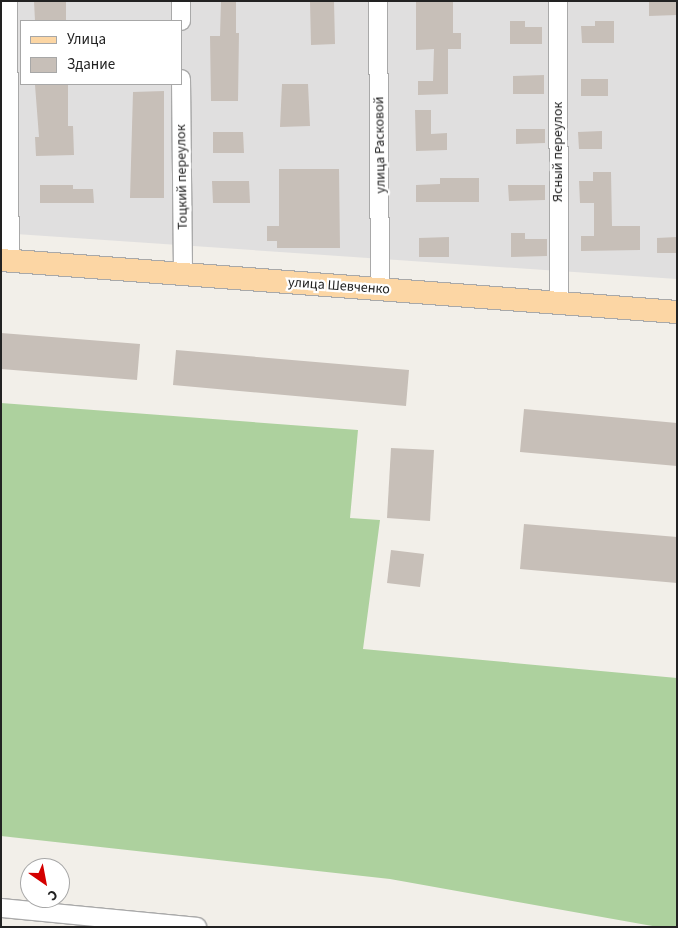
<!DOCTYPE html>
<html>
<head>
<meta charset="utf-8">
<style>
	body { margin:0 }
	#map { position:relative; width:678px; height:928px; overflow:hidden; background:#f2efe9; font-family:"Source Sans 3",sans-serif }
	div>[style] { position:absolute }
	[style*='--x'] { left:calc(var(--x)*1px); top:calc(var(--y)*1px); width:calc(var(--w)*1px); rotate:calc(var(--a)*1deg) }
	.residential>* { inset:0; background:#e0dfdf }
	.forest>* { inset:0; background:#add19e }
	.building>* { inset:0; background:#c7bfb8 }
	.roads { filter:drop-shadow(1px 0 #a9a9a9) drop-shadow(-1px 0 #a9a9a9) drop-shadow(0 1px #a9a9a9) drop-shadow(0 -1px #a9a9a9) }
	.minor>* { height:18px; margin:-9px; padding:0 9px; transform-origin:9px; border-radius:9px; background:#fff }
	.major>* { height:22px; margin:-11px; padding:0 11px; transform-origin:11px; border-radius:11px; background:#fcd6a4 }
	span { translate:-50% -50%; white-space:nowrap; text-align:center; line-height:1.15; -webkit-text-stroke:4.5px #fff; paint-order:stroke }
	.street-label { font-size:14px; color:#222 }
	.frame { position:absolute; inset:0; border:2px solid #222; pointer-events:none }
	.legend { position:absolute; left:20px; top:20px; width:162px; height:65px; box-sizing:border-box; background:#fff; border:1px solid #a7a7a7; margin:0; padding:6px 9px; list-style:none; font-size:15px; color:#222 }
	.legend li { display:flex; align-items:center; gap:10px; height:25px }
	.legend b { width:25px; border:1px solid #a7a7a7 }
	.north { position:absolute; left:20px; top:858px; width:50px; height:50px; box-sizing:border-box; background:#fff; border:1px solid #a7a7a7; border-radius:50%; rotate:147deg; font-size:14px; font-weight:700; line-height:20px; text-align:center; color:#222 }
	.north::after { content:''; display:block; margin:auto; width:18px; height:22px; background:#d40000; clip-path:polygon(50% 0,100% 100%,50% 72%,0 100%) }
</style>
</head>
<body>
<div id="map">
	<div class="residential">
		<i style="clip-path:polygon(evenodd,1px 1px,677px 1px,677px 279px,1px 233px,1px 1px,21px 21px,181px 21px,181px 84px,21px 84px,21px 21px)"></i>
	</div>
	<div class="forest">
		<i style="clip-path:polygon(1px 403px,358px 430px,350px 518px,380px 520px,363px 649px,677px 678px,677px 927px,658px 927px,390px 879px,1px 836px)"></i>
	</div>
	<div class="building">
		<i style="clip-path:polygon(34px 1px,66px 1px,66px 20px,35px 21px)"></i>
		<i style="clip-path:polygon(221px 1px,236px 1px,236px 33px,239px 33px,238px 101px,211px 101px,210px 36px,220px 36px)"></i>
		<i style="clip-path:polygon(310px 1px,334px 1px,335px 44px,311px 45px)"></i>
		<i style="clip-path:polygon(416px 1px,453px 1px,453px 33px,461px 33px,461px 49px,448px 49px,448px 94px,418px 95px,418px 81px,433px 81px,434px 49px,416px 50px)"></i>
		<i style="clip-path:polygon(649px 1px,677px 1px,677px 15px,649px 16px)"></i>
		<i style="clip-path:polygon(510px 21px,525px 21px,525px 27px,542px 27px,542px 44px,510px 44px)"></i>
		<i style="clip-path:polygon(595px 21px,614px 21px,614px 43px,582px 43px,581px 26px,595px 26px)"></i>
		<i style="clip-path:polygon(544px 75px,544px 94px,513px 94px,513px 76px)"></i>
		<i style="clip-path:polygon(581px 79px,608px 79px,608px 96px,581px 96px)"></i>
		<i style="clip-path:polygon(68px 84px,68px 126px,73px 126px,74px 155px,36px 156px,35px 137px,39px 137px,35px 85px)"></i>
		<i style="clip-path:polygon(282px 84px,308px 84px,310px 126px,280px 127px)"></i>
		<i style="clip-path:polygon(164px 91px,164px 198px,130px 198px,133px 92px)"></i>
		<i style="clip-path:polygon(415px 110px,431px 110px,431px 134px,447px 133px,447px 150px,416px 151px)"></i>
		<i style="clip-path:polygon(516px 129px,545px 129px,545px 143px,516px 144px)"></i>
		<i style="clip-path:polygon(602px 131px,602px 149px,579px 149px,578px 132px)"></i>
		<i style="clip-path:polygon(213px 132px,243px 132px,244px 153px,213px 153px)"></i>
		<i style="clip-path:polygon(279px 169px,339px 169px,340px 248px,277px 248px,277px 241px,267px 241px,267px 226px,279px 226px)"></i>
		<i style="clip-path:polygon(593px 172px,611px 172px,612px 226px,640px 226px,640px 250px,581px 251px,581px 236px,594px 236px,594px 203px,580px 203px,579px 181px,593px 181px)"></i>
		<i style="clip-path:polygon(440px 178px,479px 178px,479px 202px,416px 202px,416px 185px,440px 184px)"></i>
		<i style="clip-path:polygon(212px 181px,249px 181px,250px 203px,213px 203px)"></i>
		<i style="clip-path:polygon(40px 185px,73px 185px,73px 189px,93px 189px,94px 203px,40px 203px)"></i>
		<i style="clip-path:polygon(508px 185px,545px 185px,545px 200px,509px 201px)"></i>
		<i style="clip-path:polygon(511px 233px,525px 233px,525px 239px,547px 239px,547px 256px,511px 257px)"></i>
		<i style="clip-path:polygon(449px 237px,449px 257px,419px 257px,419px 238px)"></i>
		<i style="clip-path:polygon(677px 237px,677px 253px,657px 253px,657px 238px)"></i>
		<i style="clip-path:polygon(1px 333px,140px 344px,137px 380px,1px 369px)"></i>
		<i style="clip-path:polygon(176px 350px,409px 370px,406px 406px,173px 385px)"></i>
		<i style="clip-path:polygon(524px 409px,677px 423px,677px 466px,520px 452px)"></i>
		<i style="clip-path:polygon(391px 448px,434px 450px,430px 521px,387px 518px)"></i>
		<i style="clip-path:polygon(524px 524px,677px 537px,677px 583px,520px 569px)"></i>
		<i style="clip-path:polygon(391px 550px,424px 554px,420px 587px,387px 583px)"></i>
	</div>
	<div class="roads">
		<div class="minor">
			<i style="--x:8;--y:1;--w:260;--a:89.6"></i>
			<i style="--x:181;--y:1;--w:20;--a:90"></i>
			<i style="--x:378;--y:1;--w:288;--a:89.6"></i>
			<i style="--x:558;--y:1;--w:302;--a:89.8"></i>
			<i style="--x:181;--y:79;--w:195;--a:89.4"></i>
			<i style="--x:1;--y:908;--w:197;--a:5.5"></i>
		</div>
		<div class="major">
			<i style="--x:1;--y:260;--w:678;--a:4.4"></i>
		</div>
	</div>
	<div class="street-label">
		<span style="left:380px;top:145px;rotate:-91deg">улица Расковой</span>
		<span style="left:558px;top:152px;rotate:-90deg">Ясный переулок</span>
		<span style="left:182px;top:177px;rotate:-91deg">Тоцкий переулок</span>
		<span style="left:339px;top:286px;rotate:4deg">улица Шевченко</span>
	</div>
	<div class="frame"></div>
	<ul class="legend">
	<li><b style="height:6px;background:#fcd6a4"></b>Улица</li>
	<li><b style="height:14px;background:#c7bfb8"></b>Здание</li>
	</ul>
	<div class="north">С</div>
</div>
</body>
</html>
